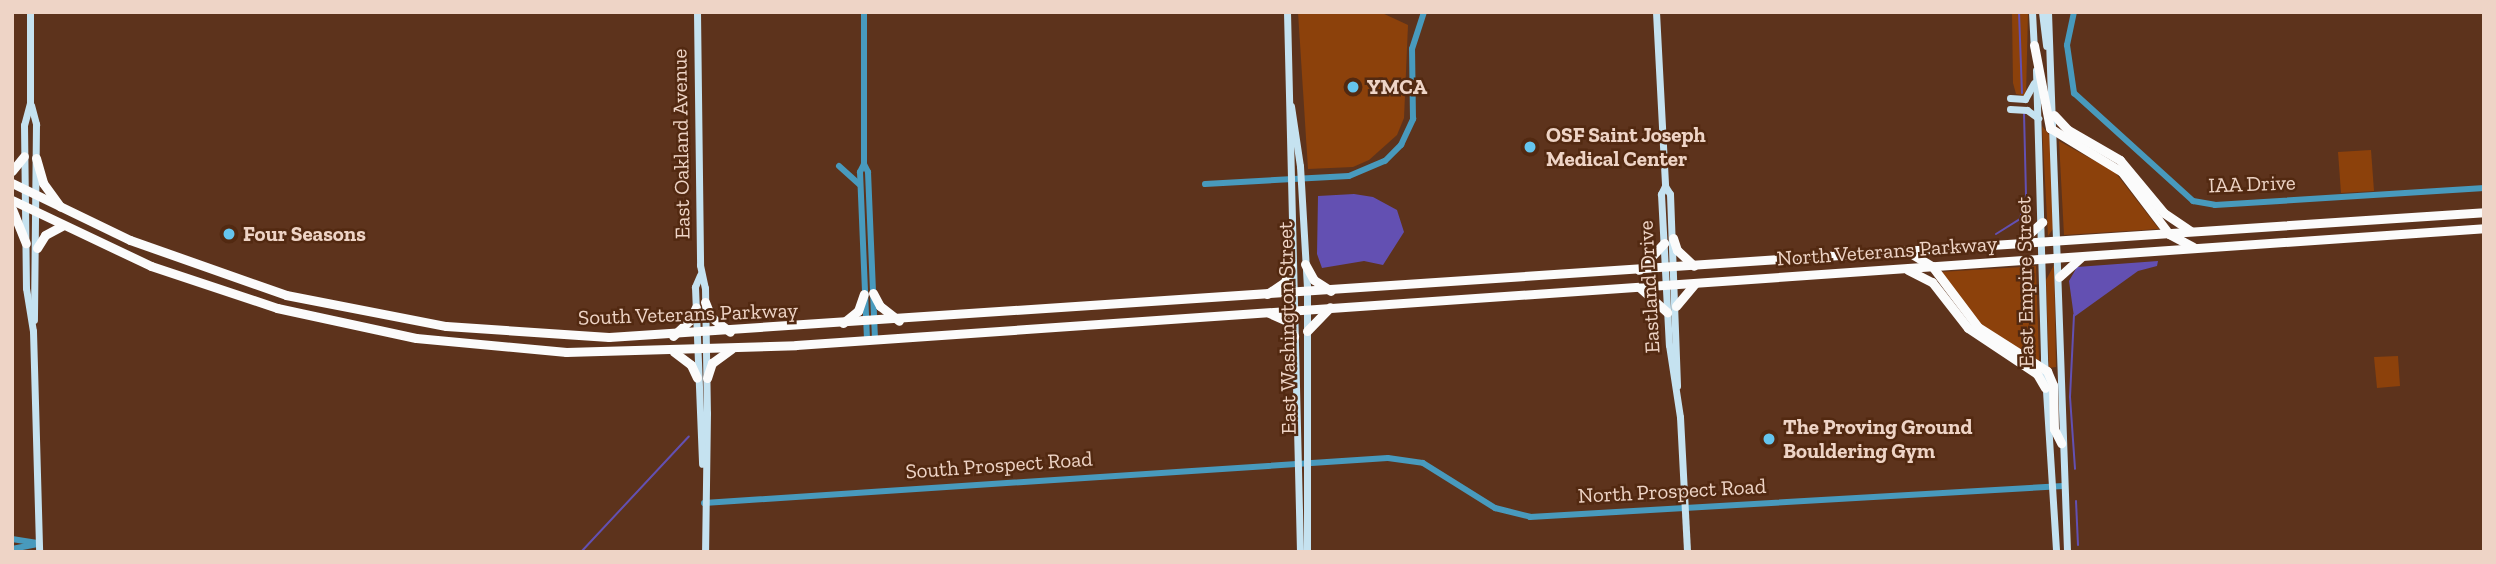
<!DOCTYPE html>
<html>
<head>
<meta charset="utf-8">
<style>
	body { margin:0 }
	#map { position:relative; width:2496px; height:564px; overflow:hidden; background:#5d331c; font-family:"Zilla Slab",serif }
	div>[style] { position:absolute }
	[style*='--x'] { left:calc(var(--x)*1px); top:calc(var(--y)*1px); width:calc(var(--w)*1px); rotate:calc(var(--a)*1deg) }
	.green>* { inset:0; background:#8c410b }
	.water>* { inset:0; background:#6350b2 }
	.stream>* { height:2px; margin:-1px; padding:0 1px; transform-origin:1px; border-radius:1px; background:#6350b2 }
	.minor>* { height:6px; margin:-3px; padding:0 3px; transform-origin:3px; border-radius:3px; background:#489abd }
	.major>* { height:7px; margin:-3.5px; padding:0 3.5px; transform-origin:3.5px; border-radius:3.5px; background:#c5e2f0 }
	.highway>* { height:9px; margin:-4.5px; padding:0 4.5px; transform-origin:4.5px; border-radius:4.5px; background:#fbfbfb }
	.dots>* { width:19px; height:19px; translate:-50% -50%; box-sizing:border-box; border:4px solid #522911; border-radius:50% }
	span { translate:-50% -50%; white-space:nowrap; text-align:center; line-height:1.15; -webkit-text-stroke:5px #522911; paint-order:stroke }
	.poi-label { font-size:21px; color:#eed4c6; font-weight:700 }
	.left { translate:0 -50%; text-align:left }
	.street-label { font-size:21px; color:#eed4c6 }
	.frame { position:absolute; inset:0; border:14px solid #eed4c6; pointer-events:none }
</style>
</head>
<body>
<div id="map">
	<div class="green">
		<i style="clip-path:polygon(1298px 12px,1380px 12px,1408px 25px,1404px 118px,1397px 135px,1369px 160px,1353px 167px,1308px 169px)"></i>
		<i style="clip-path:polygon(2012px 12px,2028px 12px,2026px 96px,2016px 94px,2013px 83px)"></i>
		<i style="clip-path:polygon(2042px 126px,2051px 137px,2053px 229px,2048px 236px)"></i>
		<i style="clip-path:polygon(2059px 141px,2115px 172px,2159px 229px,2064px 235px)"></i>
		<i style="clip-path:polygon(2371px 150px,2374px 191px,2341px 193px,2338px 152px)"></i>
		<i style="clip-path:polygon(2054px 265px,2056px 367px,2049px 368px,2046px 280px)"></i>
		<i style="clip-path:polygon(2036px 266px,2039px 361px,1981px 326px,1940px 272px)"></i>
		<i style="clip-path:polygon(2398px 356px,2400px 386px,2377px 388px,2374px 357px)"></i>
	</div>
	<div class="water">
		<i style="clip-path:polygon(1354px 194px,1373px 197px,1397px 210px,1404px 232px,1383px 265px,1364px 261px,1322px 268px,1317px 254px,1318px 196px)"></i>
		<i style="clip-path:polygon(2158px 261px,2157px 266px,2138px 271px,2074px 317px,2069px 281px,2077px 267px)"></i>
	</div>
	<div class="stream">
		<i style="--x:2019;--y:12;--w:81;--a:87.9"></i>
		<i style="--x:1996;--y:234;--w:28;--a:-32"></i>
		<i style="--x:2020;--y:219;--w:25;--a:-76"></i>
		<i style="--x:2026;--y:195;--w:81;--a:-91.4"></i>
		<i style="--x:2074;--y:315;--w:82;--a:92.8"></i>
		<i style="--x:2070;--y:397;--w:72;--a:86"></i>
		<i style="--x:2076;--y:501;--w:44;--a:87.4"></i>
		<i style="--x:581;--y:552;--w:158;--a:-47"></i>
	</div>
	<div class="minor">
		<i style="--x:864;--y:12;--w:152;--a:90"></i>
		<i style="--x:864;--y:164;--w:9;--a:117"></i>
		<i style="--x:860;--y:172;--w:167;--a:87.6"></i>
		<i style="--x:2074;--y:12;--w:34;--a:102"></i>
		<i style="--x:2067;--y:45;--w:49;--a:81.7"></i>
		<i style="--x:2074;--y:93;--w:161;--a:42.2"></i>
		<i style="--x:2193;--y:201;--w:22;--a:10"></i>
		<i style="--x:2215;--y:205;--w:270;--a:-3.6"></i>
		<i style="--x:864;--y:164;--w:9;--a:63"></i>
		<i style="--x:868;--y:172;--w:167;--a:87.6"></i>
		<i style="--x:839;--y:166;--w:28;--a:42"></i>
		<i style="--x:1205;--y:184;--w:144;--a:-3.2"></i>
		<i style="--x:1349;--y:176;--w:39;--a:-23"></i>
		<i style="--x:1385;--y:161;--w:23;--a:-45"></i>
		<i style="--x:1401;--y:145;--w:29;--a:-65"></i>
		<i style="--x:1413;--y:119;--w:70;--a:-90.8"></i>
		<i style="--x:1412;--y:49;--w:39;--a:-72"></i>
		<i style="--x:704;--y:503;--w:685;--a:-3.76"></i>
		<i style="--x:1388;--y:458;--w:35;--a:8"></i>
		<i style="--x:1423;--y:463;--w:85;--a:32"></i>
		<i style="--x:1495;--y:508;--w:36;--a:14"></i>
		<i style="--x:1530;--y:517;--w:534;--a:-3.33"></i>
		<i style="--x:12;--y:539;--w:24;--a:9"></i>
		<i style="--x:12;--y:549;--w:26;--a:-11"></i>
	</div>
	<div class="major">
		<i style="--x:30;--y:12;--w:91;--a:90"></i>
		<i style="--x:30;--y:103;--w:23;--a:105"></i>
		<i style="--x:24;--y:125;--w:163;--a:89.3"></i>
		<i style="--x:26;--y:288;--w:44;--a:80.8"></i>
		<i style="--x:33;--y:331;--w:221;--a:88.4"></i>
		<i style="--x:697;--y:12;--w:253;--a:89.3"></i>
		<i style="--x:700;--y:265;--w:24;--a:78"></i>
		<i style="--x:705;--y:288;--w:125;--a:89.1"></i>
		<i style="--x:707;--y:413;--w:139;--a:90.8"></i>
		<i style="--x:1287;--y:12;--w:540;--a:88.62"></i>
		<i style="--x:1656;--y:12;--w:174;--a:87"></i>
		<i style="--x:1665;--y:186;--w:9;--a:58"></i>
		<i style="--x:1670;--y:194;--w:192;--a:87.9"></i>
		<i style="--x:2032;--y:12;--w:36;--a:87"></i>
		<i style="--x:2042;--y:12;--w:34;--a:83"></i>
		<i style="--x:2048;--y:12;--w:540;--a:87.98"></i>
		<i style="--x:2036;--y:70;--w:289;--a:88.4"></i>
		<i style="--x:2044;--y:359;--w:193;--a:86.4"></i>
		<i style="--x:2010;--y:98;--w:15;--a:4"></i>
		<i style="--x:2025;--y:99;--w:18;--a:-61"></i>
		<i style="--x:31;--y:105;--w:20;--a:75"></i>
		<i style="--x:36;--y:124;--w:196;--a:90.6"></i>
		<i style="--x:1291;--y:106;--w:61;--a:81.5"></i>
		<i style="--x:1300;--y:166;--w:120;--a:86.7"></i>
		<i style="--x:1307;--y:286;--w:266;--a:90"></i>
		<i style="--x:2010;--y:109;--w:17;--a:3"></i>
		<i style="--x:2027;--y:110;--w:14;--a:36"></i>
		<i style="--x:1665;--y:186;--w:9;--a:117"></i>
		<i style="--x:1661;--y:194;--w:151;--a:87"></i>
		<i style="--x:1669;--y:345;--w:73;--a:81.3"></i>
		<i style="--x:1680;--y:417;--w:135;--a:87"></i>
		<i style="--x:700;--y:275;--w:13;--a:113"></i>
		<i style="--x:695;--y:287;--w:177;--a:87.7"></i>
	</div>
	<div class="highway">
		<i style="--x:2034;--y:45;--w:85;--a:79.1"></i>
		<i style="--x:2050;--y:128;--w:84;--a:31.4"></i>
		<i style="--x:2122;--y:172;--w:78;--a:52.8"></i>
		<i style="--x:2169;--y:234;--w:27;--a:28"></i>
		<i style="--x:2054;--y:115;--w:21;--a:47"></i>
		<i style="--x:2068;--y:130;--w:60;--a:30"></i>
		<i style="--x:2120;--y:160;--w:69;--a:50.3"></i>
		<i style="--x:2164;--y:213;--w:32;--a:34"></i>
		<i style="--x:36;--y:158;--w:26;--a:74"></i>
		<i style="--x:43;--y:183;--w:29;--a:54"></i>
		<i style="--x:12;--y:171;--w:19;--a:-51"></i>
		<i style="--x:12;--y:183;--w:131;--a:25.8"></i>
		<i style="--x:130;--y:240;--w:165;--a:19.4"></i>
		<i style="--x:286;--y:295;--w:163;--a:11"></i>
		<i style="--x:446;--y:326;--w:163;--a:3.9"></i>
		<i style="--x:609;--y:337;--w:1879;--a:-3.81"></i>
		<i style="--x:12;--y:200;--w:154;--a:25.4"></i>
		<i style="--x:151;--y:266;--w:133;--a:18.4"></i>
		<i style="--x:277;--y:308;--w:142;--a:12.2"></i>
		<i style="--x:416;--y:338;--w:151;--a:5.3"></i>
		<i style="--x:566;--y:352;--w:230;--a:-1.7"></i>
		<i style="--x:796;--y:345;--w:1692;--a:-3.96"></i>
		<i style="--x:12;--y:209;--w:37;--a:68"></i>
		<i style="--x:1673;--y:238;--w:13;--a:72"></i>
		<i style="--x:1677;--y:250;--w:23;--a:43"></i>
		<i style="--x:2020;--y:242;--w:30;--a:-42"></i>
		<i style="--x:37;--y:248;--w:15;--a:-58"></i>
		<i style="--x:45;--y:235;--w:19;--a:-28"></i>
		<i style="--x:1910;--y:253;--w:26;--a:31"></i>
		<i style="--x:1932;--y:266;--w:76;--a:53"></i>
		<i style="--x:1978;--y:327;--w:82;--a:32.5"></i>
		<i style="--x:2047;--y:371;--w:15;--a:67"></i>
		<i style="--x:2053;--y:385;--w:44;--a:88.7"></i>
		<i style="--x:2054;--y:429;--w:16;--a:63"></i>
		<i style="--x:1305;--y:264;--w:18;--a:61"></i>
		<i style="--x:1314;--y:280;--w:20;--a:33"></i>
		<i style="--x:1639;--y:270;--w:37;--a:-47"></i>
		<i style="--x:1908;--y:270;--w:27;--a:27"></i>
		<i style="--x:1932;--y:282;--w:58;--a:52"></i>
		<i style="--x:1968;--y:328;--w:83;--a:33.7"></i>
		<i style="--x:2037;--y:374;--w:16;--a:60"></i>
		<i style="--x:2059;--y:277;--w:30;--a:-42"></i>
		<i style="--x:1639;--y:287;--w:38;--a:42"></i>
		<i style="--x:873;--y:293;--w:15;--a:62"></i>
		<i style="--x:880;--y:306;--w:24;--a:38"></i>
		<i style="--x:1267;--y:294;--w:22;--a:-34"></i>
		<i style="--x:1285;--y:282;--w:18;--a:-71"></i>
		<i style="--x:705;--y:302;--w:16;--a:68"></i>
		<i style="--x:711;--y:317;--w:24;--a:38"></i>
		<i style="--x:1676;--y:306;--w:30;--a:-50"></i>
		<i style="--x:1269;--y:313;--w:20;--a:24"></i>
		<i style="--x:1287;--y:321;--w:17;--a:65"></i>
		<i style="--x:843;--y:323;--w:19;--a:-39"></i>
		<i style="--x:858;--y:311;--w:18;--a:-71"></i>
		<i style="--x:1307;--y:331;--w:33;--a:-46"></i>
		<i style="--x:673;--y:336;--w:23;--a:-43"></i>
		<i style="--x:690;--y:320;--w:14;--a:-65"></i>
		<i style="--x:674;--y:352;--w:21;--a:37"></i>
		<i style="--x:691;--y:365;--w:14;--a:65"></i>
		<i style="--x:707;--y:378;--w:16;--a:-72"></i>
		<i style="--x:712;--y:363;--w:24;--a:-36"></i>
	</div>
	<div class="dots">
		<i style="left:1353px;top:87px;background:#65c5ee"></i>
		<i style="left:1530px;top:147px;background:#65c5ee"></i>
		<i style="left:229px;top:234px;background:#65c5ee"></i>
		<i style="left:1769px;top:439px;background:#65c5ee"></i>
	</div>
	<div class="poi-label">
		<span class="left" style="left:1367px;top:87px">YMCA</span>
		<span class="left" style="left:1546px;top:147px">OSF Saint Joseph<br>Medical Center</span>
		<span class="left" style="left:243px;top:234px">Four Seasons</span>
		<span class="left" style="left:1783px;top:439px">The Proving Ground<br>Bouldering Gym</span>
	</div>
	<div class="street-label">
		<span style="left:681px;top:144px;rotate:-91deg">East Oakland Avenue</span>
		<span style="left:2252px;top:184px;rotate:-2deg">IAA Drive</span>
		<span style="left:1887px;top:251px;rotate:-4deg">North Veterans Parkway</span>
		<span style="left:2025px;top:282px;rotate:-91deg">East Empire Street</span>
		<span style="left:1649px;top:287px;rotate:-93deg">Eastland Drive</span>
		<span style="left:688px;top:314px;rotate:-2deg">South Veterans Parkway</span>
		<span style="left:1287px;top:328px;rotate:-91deg">East Washington Street</span>
		<span style="left:999px;top:465px;rotate:-4deg">South Prospect Road</span>
		<span style="left:1672px;top:491px;rotate:-3deg">North Prospect Road</span>
	</div>
	<div class="frame"></div>
</div>
</body>
</html>
